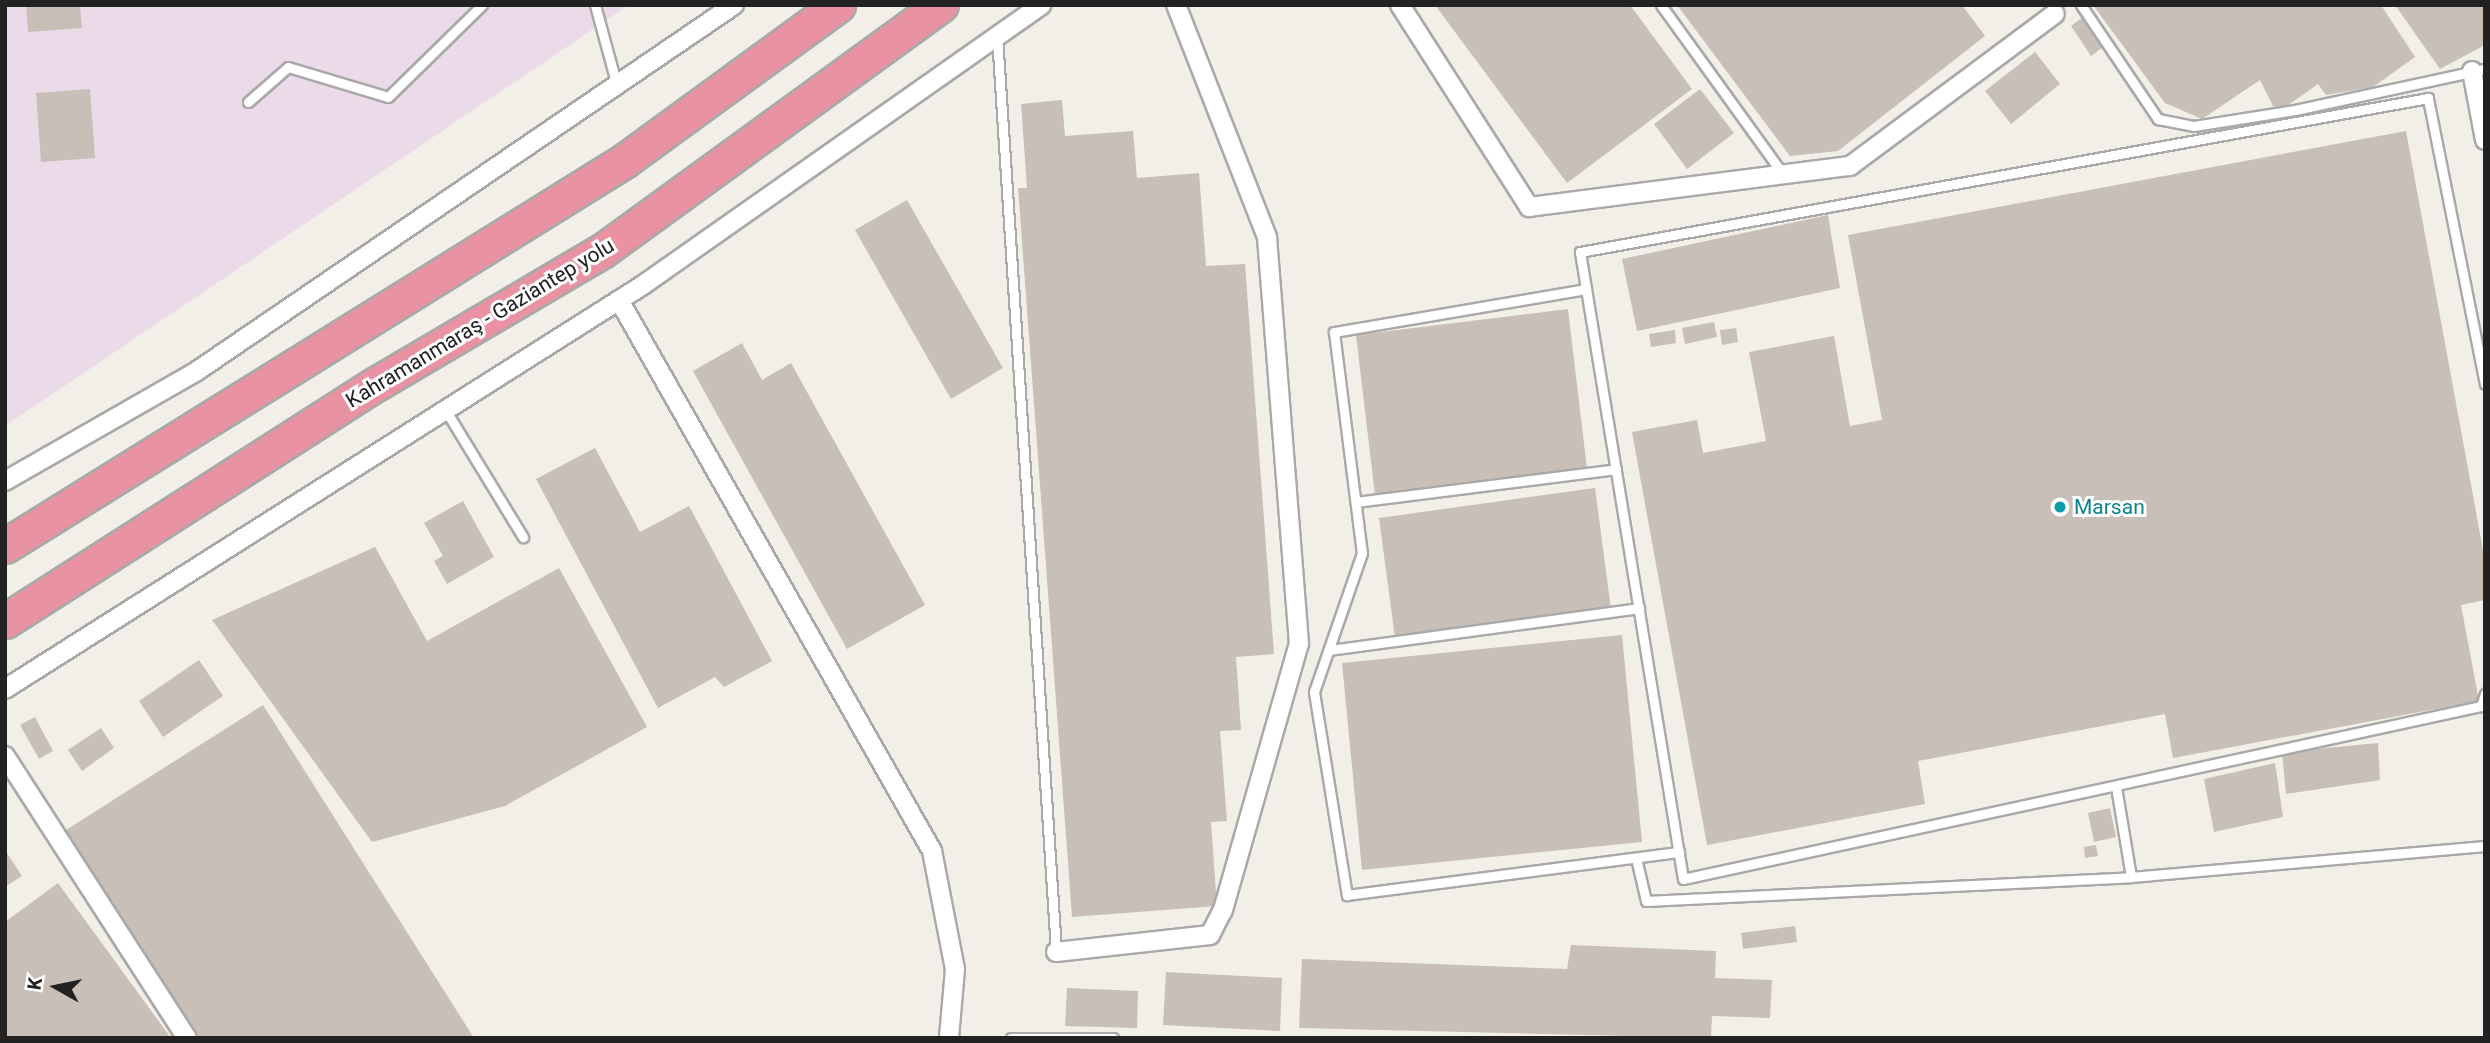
<!DOCTYPE html>
<html>
<head>
<meta charset="utf-8">
<style>
	body { margin:0 }
	#map { position:relative; width:2490px; height:1043px; overflow:hidden; background:#f2efe9; font-family:Roboto,sans-serif }
	div>[style] { position:absolute }
	[style*='--x'] { left:calc(var(--x)*1px); top:calc(var(--y)*1px); width:calc(var(--w)*1px); rotate:calc(var(--a)*1deg) }
	.industrial>* { inset:0; background:#ebdbe8 }
	.building>* { inset:0; background:#c7bfb8 }
	.roads { filter:drop-shadow(2px 0 #a9a9a9) drop-shadow(-2px 0 #a9a9a9) drop-shadow(0 2px #a9a9a9) drop-shadow(0 -2px #a9a9a9) }
	.lane>* { height:9px; margin:-4.5px; padding:0 4.5px; transform-origin:4.5px; border-radius:4.5px; background:#fff }
	.street>* { height:18px; margin:-9px; padding:0 9px; transform-origin:9px; border-radius:9px; background:#fff }
	.highway>* { height:33px; margin:-16.5px; padding:0 16.5px; transform-origin:16.5px; border-radius:16.5px; background:#e892a2 }
	.dots>* { width:19px; height:19px; translate:-50% -50%; box-sizing:border-box; border:4px solid #fff; border-radius:50% }
	span { translate:-50% -50%; white-space:nowrap; text-align:center; line-height:1.15; -webkit-text-stroke:6px #fff; paint-order:stroke }
	.street-label { font-size:21px; color:#222 }
	.culture-label { font-size:21px; color:#0d838f }
	.left { translate:0 -50%; text-align:left }
	.frame { position:absolute; inset:0; border:7px solid #222; pointer-events:none }
	.north { position:absolute; left:21px; top:952px; width:70px; height:70px; -webkit-text-stroke:5px #fff; paint-order:stroke; rotate:279deg; font-size:19px; font-weight:700; line-height:28px; text-align:center; color:#222 }
	.north::after { content:''; display:block; margin:auto; width:24px; height:32px; background:#222; clip-path:polygon(50% 0,100% 100%,50% 72%,0 100%) }
</style>
</head>
<body>
<div id="map">
	<div class="industrial">
		<i style="clip-path:polygon(5px 5px,629px 5px,5px 426px)"></i>
	</div>
	<div class="building">
		<i style="clip-path:polygon(26px 5px,80px 5px,82px 28px,28px 32px)"></i>
		<i style="clip-path:polygon(1435px 5px,1630px 5px,1692px 89px,1567px 183px)"></i>
		<i style="clip-path:polygon(1677px 5px,1962px 5px,1985px 36px,1838px 151px,1790px 156px)"></i>
		<i style="clip-path:polygon(2093px 5px,2381px 5px,2415px 57px,2373px 87px,2326px 95px,2318px 84px,2283px 109px,2273px 106px,2260px 80px,2202px 119px,2165px 103px)"></i>
		<i style="clip-path:polygon(2395px 5px,2485px 5px,2485px 45px,2440px 69px)"></i>
		<i style="clip-path:polygon(2083px 17px,2103px 47px,2091px 56px,2071px 26px)"></i>
		<i style="clip-path:polygon(2035px 52px,2060px 84px,2011px 124px,1985px 91px)"></i>
		<i style="clip-path:polygon(90px 89px,95px 158px,41px 162px,36px 93px)"></i>
		<i style="clip-path:polygon(1700px 89px,1734px 133px,1687px 169px,1654px 124px)"></i>
		<i style="clip-path:polygon(1062px 100px,1065px 136px,1133px 131px,1137px 178px,1199px 173px,1206px 266px,1245px 264px,1274px 654px,1236px 657px,1241px 730px,1220px 731px,1227px 821px,1211px 822px,1217px 906px,1072px 917px,1018px 188px,1027px 188px,1021px 104px)"></i>
		<i style="clip-path:polygon(2406px 131px,2485px 561px,2485px 600px,2461px 605px,2479px 701px,2173px 758px,2165px 714px,1918px 761px,1925px 804px,1707px 845px,1632px 432px,1697px 420px,1703px 453px,1766px 441px,1749px 352px,1834px 336px,1850px 426px,1882px 420px,1848px 235px)"></i>
		<i style="clip-path:polygon(907px 200px,1003px 368px,951px 399px,855px 230px)"></i>
		<i style="clip-path:polygon(1828px 215px,1840px 288px,1637px 331px,1622px 259px)"></i>
		<i style="clip-path:polygon(1568px 309px,1587px 469px,1375px 495px,1356px 335px)"></i>
		<i style="clip-path:polygon(1714px 322px,1717px 337px,1685px 344px,1682px 328px)"></i>
		<i style="clip-path:polygon(1736px 328px,1738px 342px,1722px 345px,1720px 330px)"></i>
		<i style="clip-path:polygon(1675px 330px,1676px 343px,1651px 347px,1649px 334px)"></i>
		<i style="clip-path:polygon(742px 343px,762px 380px,791px 363px,925px 605px,847px 649px,693px 371px)"></i>
		<i style="clip-path:polygon(595px 448px,640px 532px,689px 506px,772px 661px,724px 687px,715px 677px,658px 708px,536px 479px)"></i>
		<i style="clip-path:polygon(1595px 488px,1611px 609px,1395px 638px,1379px 518px)"></i>
		<i style="clip-path:polygon(463px 501px,494px 557px,447px 584px,434px 561px,443px 556px,424px 523px)"></i>
		<i style="clip-path:polygon(375px 547px,427px 641px,559px 568px,647px 727px,505px 806px,372px 842px,212px 620px)"></i>
		<i style="clip-path:polygon(1622px 635px,1642px 842px,1362px 870px,1342px 663px)"></i>
		<i style="clip-path:polygon(199px 660px,223px 696px,163px 737px,139px 701px)"></i>
		<i style="clip-path:polygon(263px 705px,474px 1038px,197px 1038px,66px 830px)"></i>
		<i style="clip-path:polygon(35px 717px,53px 751px,39px 759px,20px 725px)"></i>
		<i style="clip-path:polygon(101px 728px,114px 748px,82px 771px,68px 750px)"></i>
		<i style="clip-path:polygon(2378px 743px,2380px 780px,2286px 794px,2282px 752px)"></i>
		<i style="clip-path:polygon(2275px 763px,2283px 817px,2214px 832px,2204px 779px)"></i>
		<i style="clip-path:polygon(2110px 808px,2116px 837px,2094px 842px,2088px 813px)"></i>
		<i style="clip-path:polygon(2096px 845px,2098px 856px,2085px 858px,2084px 847px)"></i>
		<i style="clip-path:polygon(5px 850px,22px 876px,5px 887px)"></i>
		<i style="clip-path:polygon(58px 883px,171px 1038px,5px 1038px,5px 922px)"></i>
		<i style="clip-path:polygon(1795px 926px,1797px 942px,1743px 949px,1741px 933px)"></i>
		<i style="clip-path:polygon(1571px 945px,1716px 951px,1715px 978px,1772px 980px,1770px 1018px,1712px 1016px,1711px 1038px,1299px 1028px,1302px 959px,1567px 969px)"></i>
		<i style="clip-path:polygon(1166px 972px,1282px 978px,1280px 1031px,1163px 1025px)"></i>
		<i style="clip-path:polygon(1067px 988px,1138px 991px,1137px 1028px,1065px 1026px)"></i>
	</div>
	<div class="roads">
		<div class="lane">
			<i style="--x:595;--y:5;--w:84;--a:74.8"></i>
			<i style="--x:1661;--y:5;--w:208;--a:54.2"></i>
			<i style="--x:2081;--y:5;--w:138;--a:56"></i>
			<i style="--x:2158;--y:119;--w:37;--a:11"></i>
			<i style="--x:2194;--y:126;--w:102;--a:-9"></i>
			<i style="--x:2295;--y:110;--w:194;--a:-12.2"></i>
			<i style="--x:997;--y:36;--w:918;--a:86.31"></i>
			<i style="--x:248;--y:102;--w:53;--a:-41.2"></i>
			<i style="--x:288;--y:67;--w:104;--a:16.7"></i>
			<i style="--x:388;--y:97;--w:132;--a:-44.4"></i>
			<i style="--x:1586;--y:289;--w:256;--a:170.3"></i>
			<i style="--x:1334;--y:332;--w:223;--a:82.8"></i>
			<i style="--x:1362;--y:553;--w:147;--a:109.1"></i>
			<i style="--x:1314;--y:692;--w:206;--a:80.8"></i>
			<i style="--x:1347;--y:895;--w:335;--a:-7.4"></i>
			<i style="--x:2485;--y:384;--w:292;--a:-101.3"></i>
			<i style="--x:2428;--y:98;--w:862;--a:169.71"></i>
			<i style="--x:1580;--y:252;--w:635;--a:80.67"></i>
			<i style="--x:1683;--y:879;--w:817;--a:-12.23"></i>
			<i style="--x:2481;--y:706;--w:13;--a:-72"></i>
			<i style="--x:446;--y:411;--w:148;--a:58.6"></i>
			<i style="--x:1356;--y:502;--w:262;--a:-7.2"></i>
			<i style="--x:1329;--y:650;--w:313;--a:-7.7"></i>
			<i style="--x:2116;--y:787;--w:91;--a:80.5"></i>
			<i style="--x:2131;--y:877;--w:355;--a:-5"></i>
			<i style="--x:1636;--y:858;--w:44;--a:76.9"></i>
			<i style="--x:1646;--y:901;--w:486;--a:-2.8"></i>
			<i style="--x:1011;--y:1038;--w:102;--a:0"></i>
		</div>
		<div class="street">
			<i style="--x:1400;--y:5;--w:240;--a:57.4"></i>
			<i style="--x:1529;--y:207;--w:324;--a:-7.3"></i>
			<i style="--x:1850;--y:166;--w:255;--a:-36.6"></i>
			<i style="--x:2472;--y:71;--w:70;--a:79.3"></i>
			<i style="--x:619;--y:300;--w:634;--a:60.4"></i>
			<i style="--x:932;--y:851;--w:120;--a:79"></i>
			<i style="--x:955;--y:969;--w:69;--a:95"></i>
			<i style="--x:5;--y:481;--w:221;--a:-29.8"></i>
			<i style="--x:197;--y:371;--w:650;--a:-34.28"></i>
			<i style="--x:5;--y:689;--w:755;--a:-32.34"></i>
			<i style="--x:643;--y:285;--w:487;--a:-35.1"></i>
			<i style="--x:5;--y:756;--w:336;--a:57.2"></i>
			<i style="--x:1056;--y:952;--w:155;--a:-6.3"></i>
			<i style="--x:1210;--y:935;--w:28;--a:-63"></i>
			<i style="--x:1223;--y:910;--w:277;--a:-74.1"></i>
			<i style="--x:1299;--y:644;--w:408;--a:-94.5"></i>
			<i style="--x:1267;--y:237;--w:249;--a:-111.4"></i>
		</div>
		<div class="highway">
			<i style="--x:5;--y:546;--w:729;--a:-31.88"></i>
			<i style="--x:624;--y:161;--w:265;--a:-36.1"></i>
			<i style="--x:5;--y:621;--w:440;--a:-32.6"></i>
			<i style="--x:376;--y:384;--w:262;--a:-30.5"></i>
			<i style="--x:602;--y:251;--w:419;--a:-36"></i>
		</div>
	</div>
	<div class="dots">
		<i style="left:2060px;top:507px;background:#0f9aa8"></i>
	</div>
	<div class="street-label">
		<span style="left:480px;top:323px;rotate:-31deg">Kahramanmaraş - Gaziantep yolu</span>
	</div>
	<div class="culture-label">
		<span class="left" style="left:2074px;top:507px">Marsan</span>
	</div>
	<div class="frame"></div>
	<div class="north">K</div>
</div>
</body>
</html>
